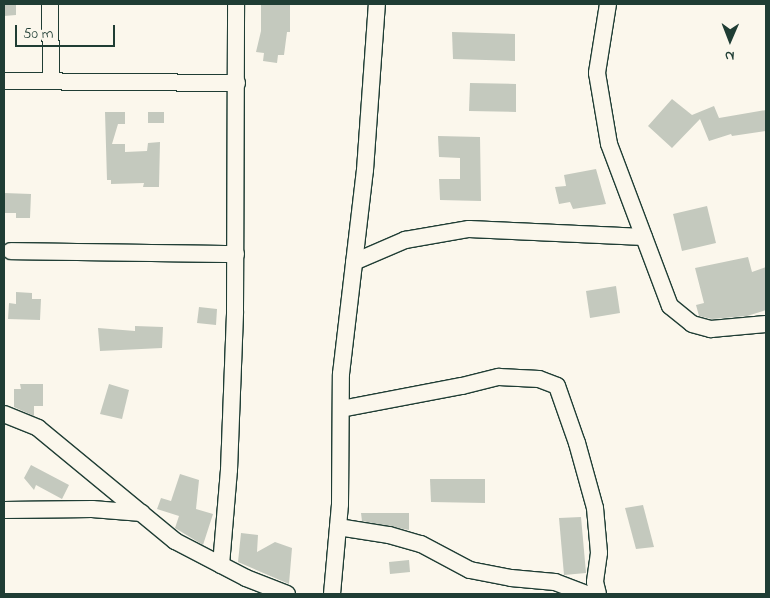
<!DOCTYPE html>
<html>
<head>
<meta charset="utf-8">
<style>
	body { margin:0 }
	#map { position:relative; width:770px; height:598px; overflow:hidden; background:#fbf7ec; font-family:"Indie Flower",sans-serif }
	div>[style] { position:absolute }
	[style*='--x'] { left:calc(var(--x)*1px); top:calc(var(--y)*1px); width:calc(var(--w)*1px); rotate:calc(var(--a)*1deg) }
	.building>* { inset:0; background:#c4c9be }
	.roads { filter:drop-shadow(1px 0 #1f3d34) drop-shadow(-1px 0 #1f3d34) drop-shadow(0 1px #1f3d34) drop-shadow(0 -1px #1f3d34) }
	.minor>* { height:16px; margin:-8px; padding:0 8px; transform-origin:8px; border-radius:8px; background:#fbf7ec }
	span { translate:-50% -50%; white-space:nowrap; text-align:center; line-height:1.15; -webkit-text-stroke:5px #fbf7ec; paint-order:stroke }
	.frame { position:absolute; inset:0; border:5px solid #1f3d34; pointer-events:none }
	.north { position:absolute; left:705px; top:15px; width:50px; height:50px; -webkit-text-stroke:4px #fbf7ec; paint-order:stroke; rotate:181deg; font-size:14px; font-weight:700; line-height:20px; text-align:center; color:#1f3d34 }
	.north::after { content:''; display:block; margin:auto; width:18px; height:22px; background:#1f3d34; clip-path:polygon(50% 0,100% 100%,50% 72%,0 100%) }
	.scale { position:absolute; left:15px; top:25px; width:100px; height:22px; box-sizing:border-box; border:2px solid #1f3d34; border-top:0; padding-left:6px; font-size:15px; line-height:18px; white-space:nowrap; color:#1f3d34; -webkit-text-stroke:4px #fbf7ec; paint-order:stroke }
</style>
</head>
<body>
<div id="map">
	<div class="building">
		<i style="clip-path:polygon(4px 4px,16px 4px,16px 15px,4px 16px)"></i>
		<i style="clip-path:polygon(261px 4px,290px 4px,290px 32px,287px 32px,284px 55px,278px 55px,277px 63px,263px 61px,264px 53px,256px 52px,261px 31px)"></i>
		<i style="clip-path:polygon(452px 32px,515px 34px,515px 61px,453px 59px)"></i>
		<i style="clip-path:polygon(470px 83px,516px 84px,516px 112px,469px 111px)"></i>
		<i style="clip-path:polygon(672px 99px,692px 115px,714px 106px,719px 118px,766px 110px,766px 131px,732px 136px,731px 134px,709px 141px,700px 119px,672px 148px,648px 126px)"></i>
		<i style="clip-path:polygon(105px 112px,125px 112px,125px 124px,118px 124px,112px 144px,125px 144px,125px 152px,147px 151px,148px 143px,160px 142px,159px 187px,143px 187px,144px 183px,111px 184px,111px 180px,107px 180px)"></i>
		<i style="clip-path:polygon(148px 112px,164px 112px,164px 123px,148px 123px)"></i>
		<i style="clip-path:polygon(438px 136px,480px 137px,481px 201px,440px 200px,439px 179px,460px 179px,460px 158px,439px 157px)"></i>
		<i style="clip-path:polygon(596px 169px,606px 204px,573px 209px,570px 202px,559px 204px,555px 187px,566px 186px,564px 175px)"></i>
		<i style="clip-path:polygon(4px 193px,31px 194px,30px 218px,16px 218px,16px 213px,4px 213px)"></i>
		<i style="clip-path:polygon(707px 206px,716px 243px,682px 251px,673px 214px)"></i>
		<i style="clip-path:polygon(748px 257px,752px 272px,766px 267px,766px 310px,747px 316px,712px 319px,699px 316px,696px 305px,704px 303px,695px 268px)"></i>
		<i style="clip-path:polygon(616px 286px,620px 313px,590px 318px,586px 291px)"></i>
		<i style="clip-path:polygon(16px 292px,32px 293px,32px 299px,41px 299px,40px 320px,8px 319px,9px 303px,16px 304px)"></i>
		<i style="clip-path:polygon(199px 307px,217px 309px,216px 325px,197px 323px)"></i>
		<i style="clip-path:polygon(135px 326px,163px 327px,162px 348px,100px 351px,98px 328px,135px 331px)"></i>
		<i style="clip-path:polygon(20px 384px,43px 384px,43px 406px,34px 406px,34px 416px,14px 407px,14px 389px,21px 389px)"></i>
		<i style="clip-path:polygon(109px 384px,129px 390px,122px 419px,100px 414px)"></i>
		<i style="clip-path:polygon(31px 465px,69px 485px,62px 499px,36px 485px,34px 490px,24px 478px)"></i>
		<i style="clip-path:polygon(180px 474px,199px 480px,196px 509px,213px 514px,203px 545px,175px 528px,179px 516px,157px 509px,161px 498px,171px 501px)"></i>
		<i style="clip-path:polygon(430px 479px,485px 479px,485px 503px,431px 502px)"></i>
		<i style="clip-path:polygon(643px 505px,654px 547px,636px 549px,625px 508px)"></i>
		<i style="clip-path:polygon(361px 513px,409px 513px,409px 530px,362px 521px)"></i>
		<i style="clip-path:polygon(581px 517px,586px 573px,564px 575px,559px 518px)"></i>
		<i style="clip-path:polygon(241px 533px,258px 535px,257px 552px,275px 542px,292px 548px,289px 584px,238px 562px)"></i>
		<i style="clip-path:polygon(409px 560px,410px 572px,390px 574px,389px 562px)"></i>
	</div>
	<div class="roads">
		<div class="minor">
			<i style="--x:50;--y:4;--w:76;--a:89.2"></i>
			<i style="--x:608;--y:4;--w:70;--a:99.1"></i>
			<i style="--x:597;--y:73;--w:72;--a:80.4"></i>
			<i style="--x:609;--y:144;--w:173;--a:69.4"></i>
			<i style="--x:670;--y:306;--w:28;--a:39"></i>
			<i style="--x:692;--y:324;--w:20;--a:15"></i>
			<i style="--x:711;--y:329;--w:55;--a:-5.2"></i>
			<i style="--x:4;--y:81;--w:233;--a:0.5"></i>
			<i style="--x:11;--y:251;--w:225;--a:0.8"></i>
			<i style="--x:354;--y:262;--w:56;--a:-23.3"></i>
			<i style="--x:405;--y:240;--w:65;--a:-9.8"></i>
			<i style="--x:469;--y:229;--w:175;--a:2.6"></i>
			<i style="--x:341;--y:409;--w:123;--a:-10.8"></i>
			<i style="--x:462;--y:386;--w:38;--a:-14"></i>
			<i style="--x:499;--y:377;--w:40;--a:2.9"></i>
			<i style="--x:539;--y:379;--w:19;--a:21"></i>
			<i style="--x:557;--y:386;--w:60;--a:70.7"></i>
			<i style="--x:577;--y:443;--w:67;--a:74.5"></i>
			<i style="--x:595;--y:508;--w:45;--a:84.9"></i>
			<i style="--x:599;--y:553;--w:29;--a:98"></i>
			<i style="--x:595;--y:582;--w:12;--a:76"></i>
			<i style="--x:4;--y:414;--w:37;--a:22"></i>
			<i style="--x:38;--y:428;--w:178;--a:39.5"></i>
			<i style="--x:175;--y:541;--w:80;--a:27.5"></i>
			<i style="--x:246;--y:578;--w:44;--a:21.3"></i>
			<i style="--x:4;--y:510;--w:88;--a:-0.7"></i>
			<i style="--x:92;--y:509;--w:50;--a:4.6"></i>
			<i style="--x:338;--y:527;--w:52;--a:8.9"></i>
			<i style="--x:389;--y:535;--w:33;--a:16"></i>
			<i style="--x:421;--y:544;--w:55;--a:28"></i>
			<i style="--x:470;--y:570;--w:42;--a:11"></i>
			<i style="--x:511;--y:578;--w:44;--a:5.2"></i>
			<i style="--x:555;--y:582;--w:33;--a:21"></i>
			<i style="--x:221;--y:565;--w:95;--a:-85.2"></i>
			<i style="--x:229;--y:470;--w:159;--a:-87.8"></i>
			<i style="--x:235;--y:311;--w:307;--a:-89.8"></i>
			<i style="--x:332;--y:594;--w:90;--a:-84.9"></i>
			<i style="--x:340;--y:504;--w:130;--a:-89.6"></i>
			<i style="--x:341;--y:374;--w:205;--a:-83.3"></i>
			<i style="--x:365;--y:170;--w:166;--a:-85.9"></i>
		</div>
	</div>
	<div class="frame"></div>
	<div class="north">N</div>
	<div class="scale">50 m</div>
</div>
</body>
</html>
